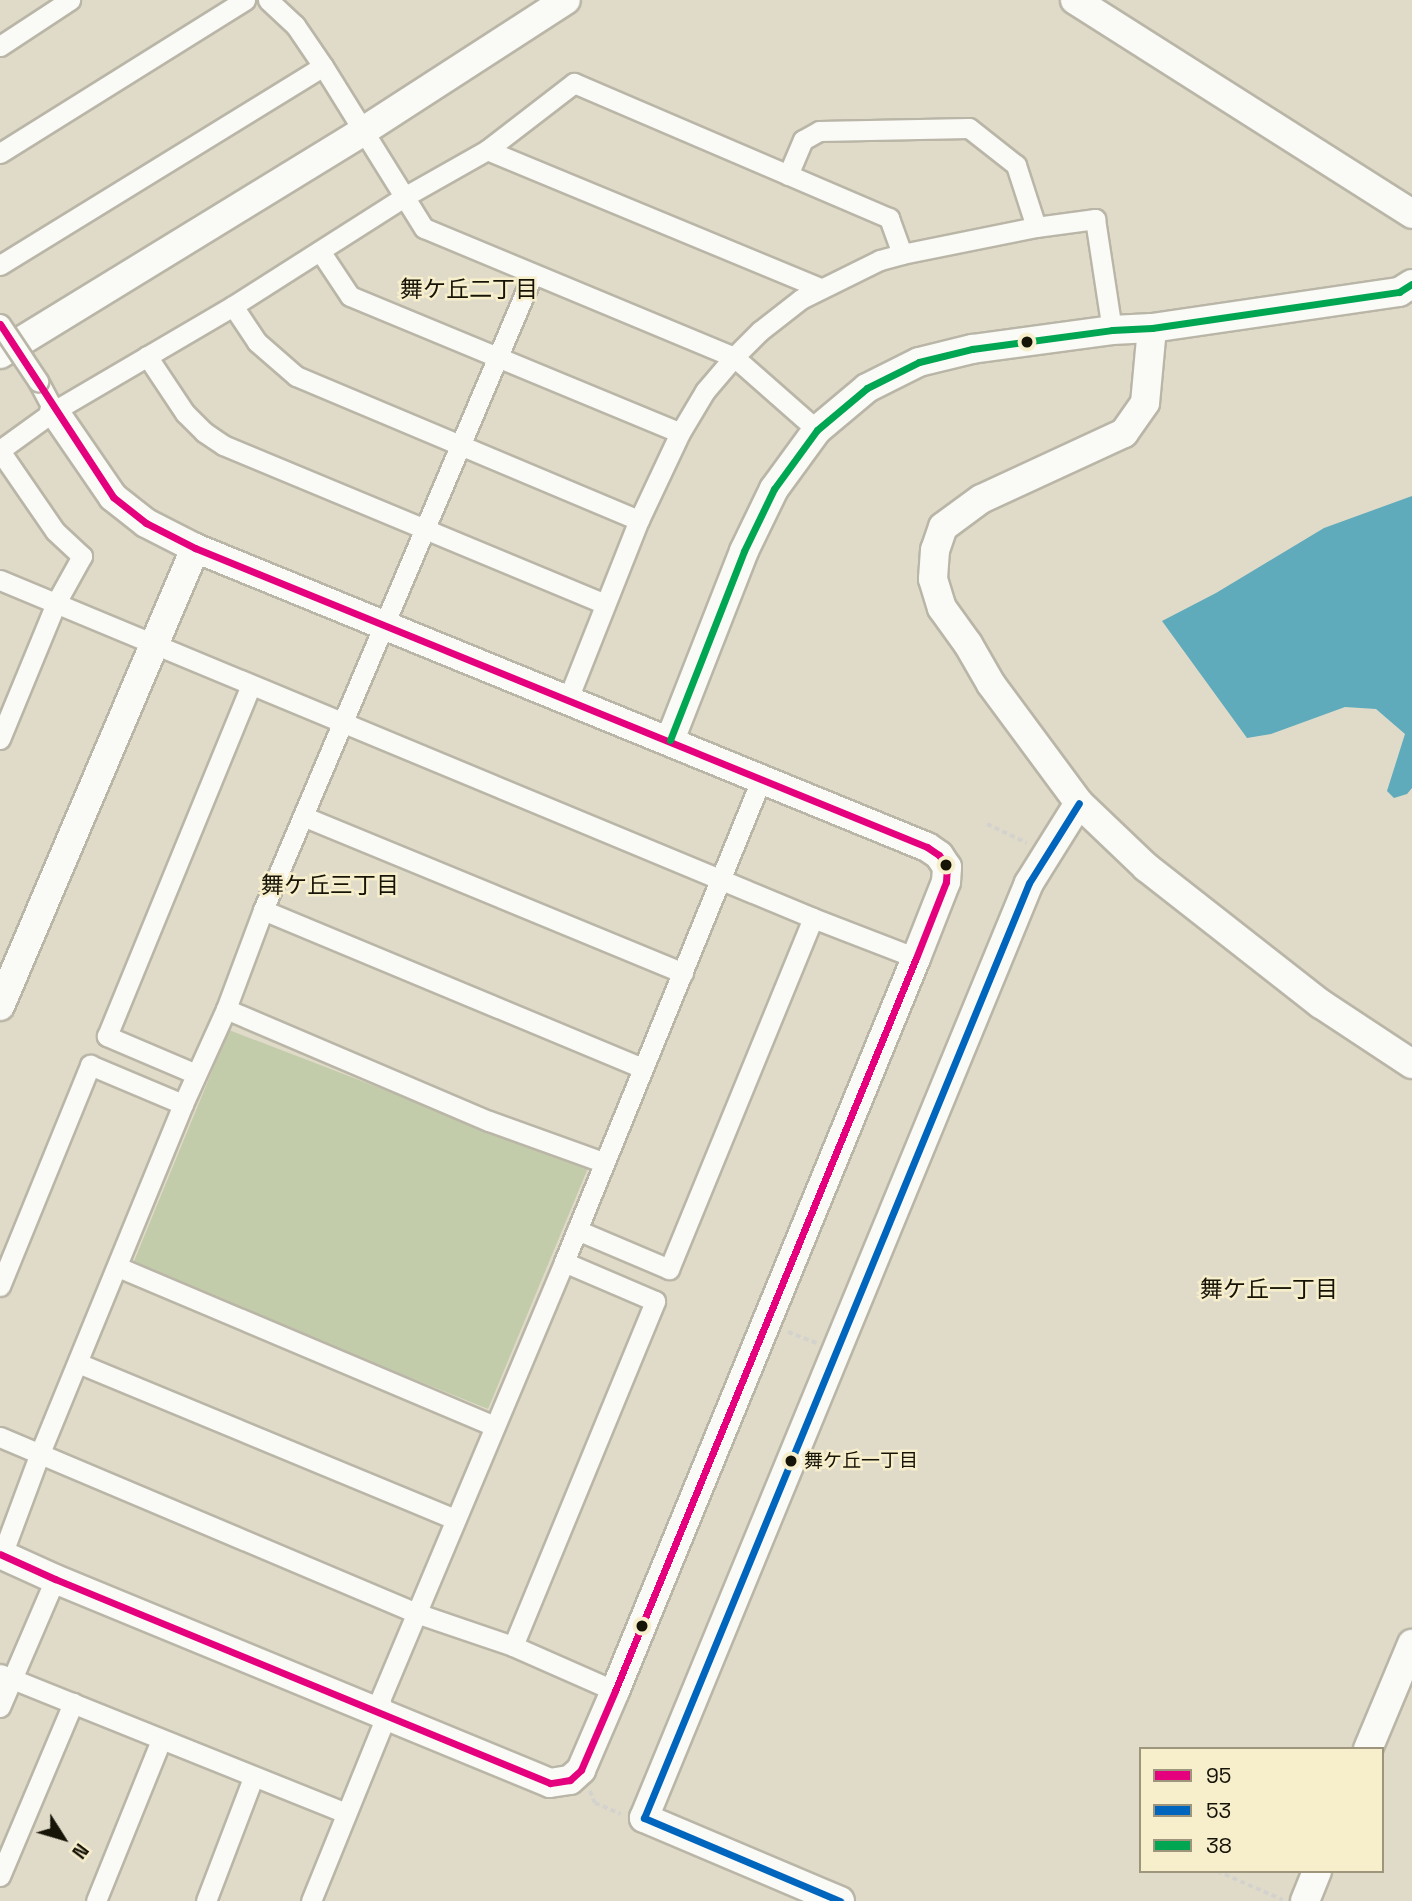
<!DOCTYPE html>
<html>
<head>
<meta charset="utf-8">
<style>
	body { margin:0 }
	#map { position:relative; width:1412px; height:1901px; overflow:hidden; background:#e0dbc9; font-family:"Space Grotesk","Noto Sans JP",sans-serif }
	div>[style] { position:absolute }
	[style*='--x'] { left:calc(var(--x)*1px); top:calc(var(--y)*1px); width:calc(var(--w)*1px); rotate:calc(var(--a)*1deg) }
	.green>* { inset:0; background:#c3ccaa }
	.water>* { inset:0; background:#5fabbc }
	.path>* { height:3.5px; margin-top:-1.75px; transform-origin:0; background:repeating-linear-gradient(90deg,#d3d2cc 0 5px,transparent 0 8.5px) }
	.roads { filter:drop-shadow(2px 0 #bab6a7) drop-shadow(-2px 0 #bab6a7) drop-shadow(0 2px #bab6a7) drop-shadow(0 -2px #bab6a7) }
	.street>* { height:19px; margin:-9.5px; padding:0 9.5px; transform-origin:9.5px; border-radius:9.5px; background:#fafaf7 }
	.secondary>* { height:28px; margin:-14px; padding:0 14px; transform-origin:14px; border-radius:14px; background:#fafaf7 }
	.bridges { filter:drop-shadow(2px 0 #bab6a7) drop-shadow(-2px 0 #bab6a7) drop-shadow(0 2px #bab6a7) drop-shadow(0 -2px #bab6a7) }
	.street-bridge>* { height:19px; margin:-9.5px; padding:0 9.5px; transform-origin:9.5px; border-radius:9.5px; background:#fafaf7 }
	.bus-1>* { height:7px; margin:-3.5px; padding:0 3.5px; transform-origin:3.5px; border-radius:3.5px; background:#e5007d }
	.bus-2>* { height:7px; margin:-3.5px; padding:0 3.5px; transform-origin:3.5px; border-radius:3.5px; background:#0065bd }
	.bus-3>* { height:7px; margin:-3.5px; padding:0 3.5px; transform-origin:3.5px; border-radius:3.5px; background:#00a651 }
	.dots>* { width:19px; height:19px; translate:-50% -50%; box-sizing:border-box; border:4px solid #f7eecc; border-radius:50% }
	span { translate:-50% -50%; white-space:nowrap; text-align:center; line-height:1.15; -webkit-text-stroke:5px #f7eecc; paint-order:stroke }
	.bus-label { font-size:19px; color:#161307 }
	.left { translate:0 -50%; text-align:left }
	.neighbourhood-label { font-size:23px; color:#161307 }
	.legend { position:absolute; left:1139px; top:1747px; width:245px; height:126px; box-sizing:border-box; background:#f7eecc; border:2px solid #9d967d; margin:0; padding:9px 12px; list-style:none; font-size:21px; color:#161307 }
	.legend li { display:flex; align-items:center; gap:14px; height:35px }
	.legend b { width:35px; border:2px solid #9d967d }
	.north { position:absolute; left:28px; top:1803px; width:70px; height:70px; -webkit-text-stroke:5px #f7eecc; paint-order:stroke; rotate:127deg; font-size:19px; font-weight:700; line-height:28px; text-align:center; color:#161307 }
	.north::after { content:''; display:block; margin:auto; width:24px; height:32px; background:#161307; clip-path:polygon(50% 0,100% 100%,50% 72%,0 100%) }
</style>
</head>
<body>
<div id="map">
	<div class="green">
		<i style="clip-path:polygon(229px 1030px,588px 1168px,488px 1409px,132px 1266px)"></i>
	</div>
	<div class="water">
		<i style="clip-path:polygon(1412px 496px,1412px 788px,1407px 794px,1394px 798px,1387px 791px,1405px 734px,1376px 709px,1345px 707px,1271px 734px,1247px 738px,1162px 621px,1216px 593px,1324px 528px)"></i>
	</div>
	<div class="path">
		<i style="--x:987;--y:824;--w:44;--a:25.4"></i>
		<i style="--x:788;--y:1332;--w:31;--a:21"></i>
		<i style="--x:590;--y:1791;--w:13;--a:67"></i>
		<i style="--x:595;--y:1803;--w:28;--a:23"></i>
		<i style="--x:1217;--y:1871;--w:72;--a:23.7"></i>
	</div>
	<div class="roads">
		<div class="street">
			<i style="--x:268;--y:0;--w:37;--a:43"></i>
			<i style="--x:295;--y:25;--w:50;--a:55.7"></i>
			<i style="--x:323;--y:66;--w:191;--a:58.1"></i>
			<i style="--x:424;--y:228;--w:336;--a:22.6"></i>
			<i style="--x:734;--y:357;--w:111;--a:41.3"></i>
			<i style="--x:0;--y:46;--w:84;--a:-33.3"></i>
			<i style="--x:487;--y:150;--w:360;--a:22.5"></i>
			<i style="--x:0;--y:153;--w:289;--a:-32"></i>
			<i style="--x:788;--y:175;--w:38;--a:-67"></i>
			<i style="--x:803;--y:140;--w:18;--a:-29"></i>
			<i style="--x:819;--y:131;--w:150;--a:-1.1"></i>
			<i style="--x:969;--y:128;--w:60;--a:38.2"></i>
			<i style="--x:1016;--y:165;--w:65;--a:72.1"></i>
			<i style="--x:320;--y:251;--w:54;--a:56.3"></i>
			<i style="--x:350;--y:296;--w:357;--a:22.5"></i>
			<i style="--x:0;--y:265;--w:379;--a:-31.6"></i>
			<i style="--x:233;--y:306;--w:43;--a:56.3"></i>
			<i style="--x:257;--y:342;--w:52;--a:41.1"></i>
			<i style="--x:296;--y:376;--w:372;--a:22.8"></i>
			<i style="--x:147;--y:356;--w:69;--a:56.3"></i>
			<i style="--x:185;--y:413;--w:27;--a:45"></i>
			<i style="--x:204;--y:432;--w:23;--a:34"></i>
			<i style="--x:223;--y:445;--w:414;--a:22.6"></i>
			<i style="--x:38;--y:381;--w:34;--a:62"></i>
			<i style="--x:0;--y:450;--w:67;--a:-35.8"></i>
			<i style="--x:54;--y:411;--w:208;--a:-30.4"></i>
			<i style="--x:233;--y:306;--w:203;--a:-32.5"></i>
			<i style="--x:404;--y:197;--w:95;--a:-29.5"></i>
			<i style="--x:487;--y:150;--w:110;--a:-37.6"></i>
			<i style="--x:574;--y:83;--w:343;--a:23.2"></i>
			<i style="--x:889;--y:218;--w:38;--a:70"></i>
			<i style="--x:0;--y:451;--w:97;--a:55.5"></i>
			<i style="--x:55;--y:531;--w:37;--a:43"></i>
			<i style="--x:82;--y:556;--w:54;--a:119"></i>
			<i style="--x:56;--y:603;--w:147;--a:112.4"></i>
			<i style="--x:0;--y:580;--w:880;--a:22.57"></i>
			<i style="--x:813;--y:918;--w:110;--a:21.2"></i>
			<i style="--x:568;--y:699;--w:193;--a:-68.4"></i>
			<i style="--x:639;--y:520;--w:96;--a:-64.8"></i>
			<i style="--x:680;--y:433;--w:49;--a:-59.2"></i>
			<i style="--x:705;--y:391;--w:45;--a:-49.5"></i>
			<i style="--x:734;--y:357;--w:37;--a:-45"></i>
			<i style="--x:760;--y:331;--w:52;--a:-38"></i>
			<i style="--x:801;--y:299;--w:88;--a:-26.3"></i>
			<i style="--x:880;--y:260;--w:23;--a:-15"></i>
			<i style="--x:902;--y:254;--w:137;--a:-11.4"></i>
			<i style="--x:1036;--y:227;--w:60;--a:-7.7"></i>
			<i style="--x:1095;--y:219;--w:112;--a:81.3"></i>
			<i style="--x:305;--y:817;--w:409;--a:22.4"></i>
			<i style="--x:263;--y:910;--w:411;--a:22.6"></i>
			<i style="--x:226;--y:1009;--w:286;--a:23.1"></i>
			<i style="--x:489;--y:1121;--w:121;--a:19.8"></i>
			<i style="--x:196;--y:1074;--w:97;--a:-156.9"></i>
			<i style="--x:107;--y:1036;--w:379;--a:-67.7"></i>
			<i style="--x:577;--y:1230;--w:100;--a:23"></i>
			<i style="--x:669;--y:1269;--w:379;--a:-67.7"></i>
			<i style="--x:118;--y:1267;--w:409;--a:22.9"></i>
			<i style="--x:0;--y:1286;--w:239;--a:-67.8"></i>
			<i style="--x:90;--y:1065;--w:101;--a:22.8"></i>
			<i style="--x:78;--y:1363;--w:408;--a:22.5"></i>
			<i style="--x:0;--y:1437;--w:452;--a:22.9"></i>
			<i style="--x:416;--y:1613;--w:102;--a:18.8"></i>
			<i style="--x:513;--y:1646;--w:111;--a:23.8"></i>
			<i style="--x:2;--y:1555;--w:109;--a:-69.6"></i>
			<i style="--x:40;--y:1453;--w:377;--a:-67.7"></i>
			<i style="--x:183;--y:1104;--w:104;--a:-65.6"></i>
			<i style="--x:226;--y:1009;--w:106;--a:-69.5"></i>
			<i style="--x:263;--y:910;--w:691;--a:-67"></i>
			<i style="--x:513;--y:1646;--w:373;--a:-67.6"></i>
			<i style="--x:655;--y:1301;--w:99;--a:-156.8"></i>
			<i style="--x:0;--y:1674;--w:373;--a:21.9"></i>
			<i style="--x:0;--y:1707;--w:139;--a:-66.7"></i>
			<i style="--x:0;--y:1876;--w:188;--a:-67.1"></i>
			<i style="--x:96;--y:1901;--w:174;--a:-68"></i>
			<i style="--x:206;--y:1901;--w:132;--a:-69.1"></i>
			<i style="--x:311;--y:1901;--w:200;--a:-67.9"></i>
			<i style="--x:386;--y:1716;--w:17;--a:-111"></i>
			<i style="--x:380;--y:1700;--w:475;--a:-67.2"></i>
			<i style="--x:564;--y:1262;--w:521;--a:-67.77"></i>
		</div>
		<div class="secondary">
			<i style="--x:1075;--y:0;--w:399;--a:32.4"></i>
			<i style="--x:1152;--y:328;--w:75;--a:95.3"></i>
			<i style="--x:1145;--y:403;--w:37;--a:125"></i>
			<i style="--x:1124;--y:433;--w:157;--a:155.2"></i>
			<i style="--x:981;--y:499;--w:47;--a:143.6"></i>
			<i style="--x:943;--y:527;--w:24;--a:109"></i>
			<i style="--x:935;--y:550;--w:29;--a:94"></i>
			<i style="--x:933;--y:579;--w:30;--a:73"></i>
			<i style="--x:942;--y:608;--w:44;--a:54.2"></i>
			<i style="--x:968;--y:644;--w:46;--a:60.1"></i>
			<i style="--x:991;--y:684;--w:148;--a:53.5"></i>
			<i style="--x:1079;--y:803;--w:93;--a:43.7"></i>
			<i style="--x:1146;--y:867;--w:222;--a:38.1"></i>
			<i style="--x:1321;--y:1004;--w:109;--a:33.4"></i>
			<i style="--x:0;--y:354;--w:428;--a:-31.5"></i>
			<i style="--x:365;--y:130;--w:239;--a:-32.9"></i>
			<i style="--x:670;--y:740;--w:203;--a:-68.6"></i>
			<i style="--x:744;--y:551;--w:69;--a:-64.2"></i>
			<i style="--x:774;--y:489;--w:73;--a:-53.9"></i>
			<i style="--x:817;--y:430;--w:65;--a:-40"></i>
			<i style="--x:867;--y:388;--w:58;--a:-26.6"></i>
			<i style="--x:919;--y:362;--w:55;--a:-13.8"></i>
			<i style="--x:972;--y:349;--w:141;--a:-7.7"></i>
			<i style="--x:1112;--y:330;--w:40;--a:-2.9"></i>
			<i style="--x:1152;--y:328;--w:250;--a:-8.3"></i>
			<i style="--x:1399;--y:292;--w:15;--a:-32"></i>
			<i style="--x:0;--y:1006;--w:498;--a:-66.9"></i>
			<i style="--x:0;--y:1554;--w:60;--a:24.4"></i>
			<i style="--x:55;--y:1579;--w:535;--a:22.4"></i>
			<i style="--x:550;--y:1783;--w:20;--a:-9"></i>
			<i style="--x:570;--y:1780;--w:15;--a:-42"></i>
			<i style="--x:581;--y:1770;--w:86;--a:-66.7"></i>
			<i style="--x:615;--y:1691;--w:792;--a:-67.67"></i>
			<i style="--x:916;--y:958;--w:82;--a:-68.5"></i>
			<i style="--x:946;--y:882;--w:15;--a:-86"></i>
			<i style="--x:947;--y:867;--w:14;--a:-124"></i>
			<i style="--x:939;--y:855;--w:14;--a:-146"></i>
			<i style="--x:927;--y:847;--w:791;--a:-157.78"></i>
			<i style="--x:195;--y:548;--w:55;--a:-153"></i>
			<i style="--x:146;--y:523;--w:42;--a:-141.8"></i>
			<i style="--x:113;--y:497;--w:104;--a:-124.5"></i>
			<i style="--x:1368;--y:1749;--w:114;--a:-67.3"></i>
			<i style="--x:840;--y:1901;--w:213;--a:-157"></i>
			<i style="--x:644;--y:1818;--w:1011;--a:-67.62"></i>
			<i style="--x:1029;--y:883;--w:94;--a:-58"></i>
			<i style="--x:1305;--y:1901;--w:32;--a:-68"></i>
		</div>
	</div>
	<div class="bridges">
		<div class="street-bridge">
			<i style="--x:0;--y:324;--w:69;--a:56.3"></i>
		</div>
	</div>
	<div class="bus-1">
		<i style="--x:0;--y:324;--w:207;--a:56.8"></i>
		<i style="--x:113;--y:497;--w:42;--a:38.2"></i>
		<i style="--x:146;--y:523;--w:55;--a:27"></i>
		<i style="--x:195;--y:548;--w:791;--a:22.22"></i>
		<i style="--x:927;--y:847;--w:14;--a:34"></i>
		<i style="--x:939;--y:855;--w:14;--a:56"></i>
		<i style="--x:947;--y:867;--w:15;--a:94"></i>
		<i style="--x:946;--y:882;--w:82;--a:111.5"></i>
		<i style="--x:916;--y:958;--w:792;--a:112.33"></i>
		<i style="--x:615;--y:1691;--w:86;--a:113.3"></i>
		<i style="--x:581;--y:1770;--w:15;--a:138"></i>
		<i style="--x:570;--y:1780;--w:20;--a:171"></i>
		<i style="--x:550;--y:1783;--w:535;--a:-157.6"></i>
		<i style="--x:55;--y:1579;--w:60;--a:-155.6"></i>
	</div>
	<div class="bus-2">
		<i style="--x:840;--y:1901;--w:213;--a:-157"></i>
		<i style="--x:644;--y:1818;--w:1011;--a:-67.62"></i>
		<i style="--x:1029;--y:883;--w:94;--a:-58"></i>
	</div>
	<div class="bus-3">
		<i style="--x:670;--y:740;--w:203;--a:-68.6"></i>
		<i style="--x:744;--y:551;--w:69;--a:-64.2"></i>
		<i style="--x:774;--y:489;--w:73;--a:-53.9"></i>
		<i style="--x:817;--y:430;--w:65;--a:-40"></i>
		<i style="--x:867;--y:388;--w:58;--a:-26.6"></i>
		<i style="--x:919;--y:362;--w:55;--a:-13.8"></i>
		<i style="--x:972;--y:349;--w:141;--a:-7.7"></i>
		<i style="--x:1112;--y:330;--w:40;--a:-2.9"></i>
		<i style="--x:1152;--y:328;--w:250;--a:-8.3"></i>
		<i style="--x:1399;--y:292;--w:15;--a:-32"></i>
	</div>
	<div class="dots">
		<i style="left:1027px;top:342px;background:#161307"></i>
		<i style="left:946px;top:865px;background:#161307"></i>
		<i style="left:791px;top:1461px;background:#161307"></i>
		<i style="left:642px;top:1626px;background:#161307"></i>
	</div>
	<div class="bus-label">
		<span class="left" style="left:804px;top:1461px">舞ケ丘一丁目</span>
	</div>
	<div class="neighbourhood-label">
		<span style="left:469px;top:289px">舞ケ丘二丁目</span>
		<span style="left:330px;top:885px">舞ケ丘三丁目</span>
		<span style="left:1269px;top:1289px">舞ケ丘一丁目</span>
	</div>
	<ul class="legend">
	<li><b style="height:9px;background:#e5007d"></b>95</li>
	<li><b style="height:9px;background:#0065bd"></b>53</li>
	<li><b style="height:9px;background:#00a651"></b>38</li>
	</ul>
	<div class="north">N</div>
</div>
</body>
</html>
